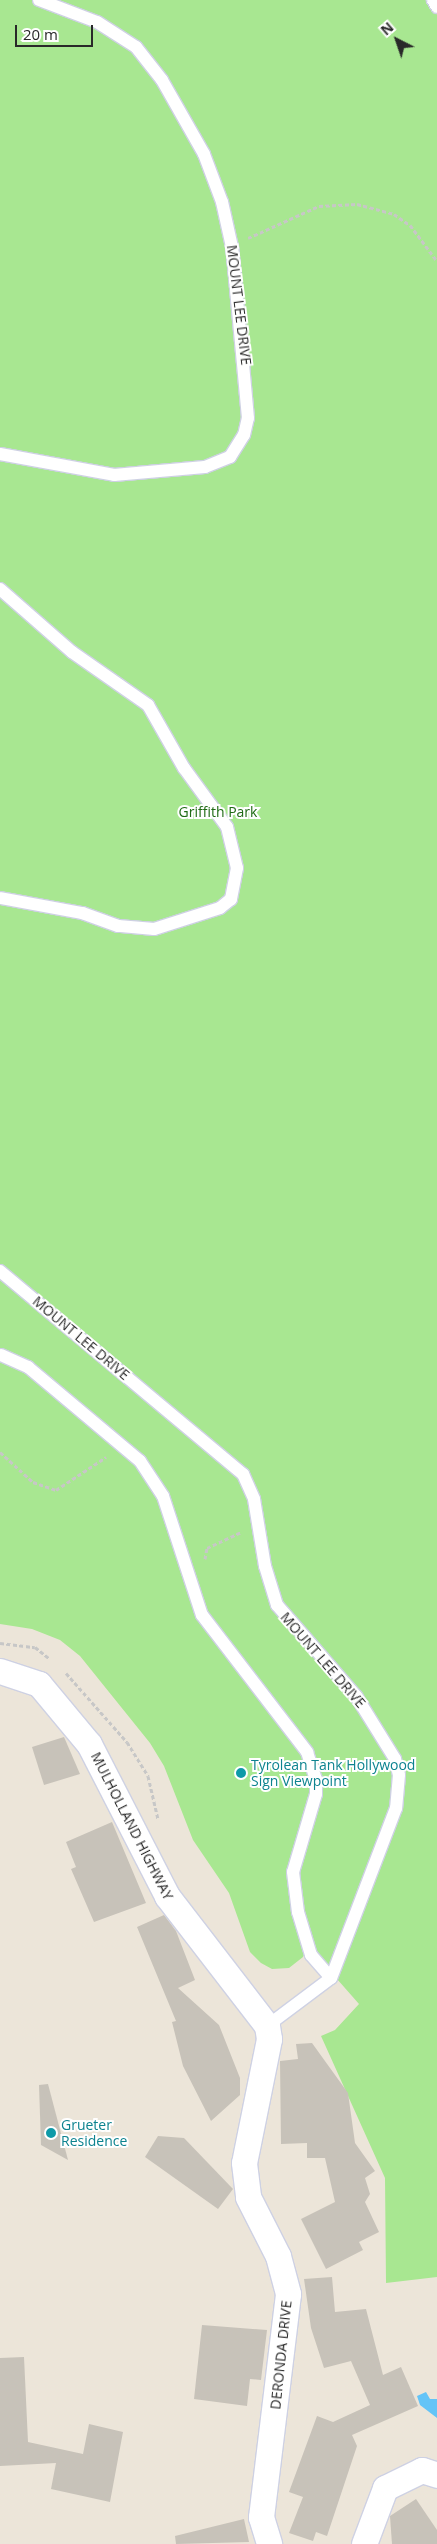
<!DOCTYPE html>
<html>
<head>
<meta charset="utf-8">
<style>
	body { margin:0 }
	#map { position:relative; width:437px; height:2544px; overflow:hidden; background:#ece5d9; font-family:"Open Sans",sans-serif }
	div>[style] { position:absolute }
	[style*='--x'] { left:calc(var(--x)*1px); top:calc(var(--y)*1px); width:calc(var(--w)*1px); rotate:calc(var(--a)*1deg) }
	.green>* { inset:0; background:#a8e791 }
	.water>* { inset:0; background:#64c4f7 }
	.building>* { inset:0; background:#c7c2b9 }
	.path>* { height:3px; margin-top:-1.5px; transform-origin:0; background:repeating-linear-gradient(90deg,#c7c7c7 0 4px,transparent 0 6.5px) }
	.roads { filter:drop-shadow(1px 0 #ced1e3) drop-shadow(-1px 0 #ced1e3) drop-shadow(0 1px #ced1e3) drop-shadow(0 -1px #ced1e3) }
	.lane>* { height:12px; margin:-6px; padding:0 6px; transform-origin:6px; border-radius:6px; background:#fff }
	.street>* { height:25px; margin:-12.5px; padding:0 12.5px; transform-origin:12.5px; border-radius:12.5px; background:#fff }
	.dots>* { width:14px; height:14px; translate:-50% -50%; box-sizing:border-box; border:2px solid #fff; border-radius:50% }
	span { translate:-50% -50%; white-space:nowrap; text-align:center; line-height:1.15; -webkit-text-stroke:4px #fff; paint-order:stroke }
	.street-label { font-size:14px; color:#292929 }
	.park-label { font-size:14px; color:#1f6a14 }
	.culture-label { font-size:14px; color:#0d838f }
	.left { translate:0 -50%; text-align:left }
	.north { position:absolute; left:372px; top:15px; width:50px; height:50px; -webkit-text-stroke:4px #fff; paint-order:stroke; rotate:319deg; font-size:14px; font-weight:700; line-height:20px; text-align:center; color:#292929 }
	.north::after { content:''; display:block; margin:auto; width:18px; height:22px; background:#292929; clip-path:polygon(50% 0,100% 100%,50% 72%,0 100%) }
	.scale { position:absolute; left:15px; top:25px; width:78px; height:22px; box-sizing:border-box; border:2px solid #292929; border-top:0; padding-left:6px; font-size:15px; line-height:18px; white-space:nowrap; color:#292929; -webkit-text-stroke:4px #fff; paint-order:stroke }
</style>
</head>
<body>
<div id="map">
	<div class="green">
		<i style="clip-path:polygon(0 0,437px 0,437px 2277px,386px 2283px,385px 2178px,321px 2036px,335px 2030px,359px 2004px,308px 1946px,303px 1957px,289px 1968px,272px 1969px,261px 1963px,250px 1952px,229px 1893px,193px 1840px,164px 1766px,150px 1743px,80px 1656px,60px 1640px,32px 1629px,0 1624px)"></i>
	</div>
	<div class="water">
		<i style="clip-path:polygon(426px 2392px,430px 2399px,437px 2399px,437px 2418px,420px 2405px,417px 2396px)"></i>
	</div>
	<div class="building">
		<i style="clip-path:polygon(64px 1737px,80px 1774px,44px 1785px,32px 1747px)"></i>
		<i style="clip-path:polygon(112px 1822px,146px 1903px,94px 1922px,71px 1869px,76px 1867px,66px 1842px)"></i>
		<i style="clip-path:polygon(164px 1915px,176px 1931px,195px 1980px,178px 1988px,219px 2025px,240px 2078px,240px 2095px,211px 2121px,183px 2066px,172px 2022px,176px 2021px,137px 1927px)"></i>
		<i style="clip-path:polygon(312px 2043px,348px 2093px,355px 2143px,375px 2171px,365px 2178px,370px 2194px,365px 2202px,379px 2232px,359px 2242px,363px 2250px,326px 2269px,301px 2219px,335px 2202px,325px 2158px,307px 2158px,307px 2143px,281px 2144px,280px 2061px,298px 2059px,296px 2044px)"></i>
		<i style="clip-path:polygon(48px 2084px,68px 2160px,41px 2145px,39px 2085px)"></i>
		<i style="clip-path:polygon(158px 2136px,184px 2138px,233px 2189px,218px 2209px,145px 2157px)"></i>
		<i style="clip-path:polygon(332px 2277px,335px 2312px,366px 2309px,383px 2375px,401px 2367px,418px 2406px,352px 2435px,357px 2446px,327px 2536px,316px 2532px,313px 2541px,289px 2533px,303px 2497px,289px 2492px,317px 2416px,333px 2422px,370px 2405px,351px 2361px,324px 2368px,311px 2328px,304px 2279px)"></i>
		<i style="clip-path:polygon(202px 2325px,267px 2330px,261px 2380px,250px 2379px,247px 2406px,194px 2399px)"></i>
		<i style="clip-path:polygon(24px 2357px,28px 2442px,83px 2454px,89px 2424px,123px 2432px,110px 2502px,51px 2489px,56px 2463px,0 2466px,0 2358px)"></i>
		<i style="clip-path:polygon(416px 2499px,437px 2530px,437px 2544px,392px 2544px,390px 2516px)"></i>
		<i style="clip-path:polygon(244px 2519px,249px 2542px,176px 2544px,175px 2536px)"></i>
	</div>
	<div class="path">
		<i style="--x:248;--y:238;--w:78;--a:-24.3"></i>
		<i style="--x:319;--y:206;--w:38;--a:-3"></i>
		<i style="--x:357;--y:204;--w:38;--a:15"></i>
		<i style="--x:394;--y:214;--w:19;--a:35"></i>
		<i style="--x:410;--y:225;--w:45;--a:53.1"></i>
		<i style="--x:0;--y:1452;--w:45;--a:42.3"></i>
		<i style="--x:33;--y:1482;--w:24;--a:19"></i>
		<i style="--x:56;--y:1490;--w:60;--a:-33.4"></i>
		<i style="--x:205;--y:1559;--w:11;--a:-80"></i>
		<i style="--x:207;--y:1548;--w:38;--a:-25"></i>
		<i style="--x:0;--y:1643;--w:35;--a:7"></i>
		<i style="--x:35;--y:1647;--w:19;--a:39"></i>
		<i style="--x:66;--y:1673;--w:92;--a:48.5"></i>
		<i style="--x:127;--y:1742;--w:40;--a:58"></i>
		<i style="--x:148;--y:1776;--w:44;--a:76.9"></i>
	</div>
	<div class="roads">
		<div class="lane">
			<i style="--x:433;--y:0;--w:8;--a:60"></i>
			<i style="--x:0;--y:454;--w:116;--a:10.4"></i>
			<i style="--x:114;--y:475;--w:91;--a:-5"></i>
			<i style="--x:205;--y:467;--w:27;--a:-22"></i>
			<i style="--x:230;--y:457;--w:26;--a:-58"></i>
			<i style="--x:244;--y:435;--w:17;--a:-77"></i>
			<i style="--x:248;--y:418;--w:172;--a:-95.3"></i>
			<i style="--x:232;--y:247;--w:46;--a:-102.5"></i>
			<i style="--x:222;--y:202;--w:51;--a:-110.6"></i>
			<i style="--x:204;--y:154;--w:85;--a:-119.6"></i>
			<i style="--x:162;--y:80;--w:42;--a:-128.2"></i>
			<i style="--x:136;--y:47;--w:46;--a:-147.3"></i>
			<i style="--x:97;--y:22;--w:62;--a:-159.2"></i>
			<i style="--x:0;--y:589;--w:96;--a:41.2"></i>
			<i style="--x:72;--y:652;--w:93;--a:34.9"></i>
			<i style="--x:148;--y:705;--w:73;--a:60.3"></i>
			<i style="--x:184;--y:768;--w:73;--a:53.9"></i>
			<i style="--x:227;--y:827;--w:42;--a:76.3"></i>
			<i style="--x:237;--y:868;--w:32;--a:101"></i>
			<i style="--x:231;--y:899;--w:14;--a:141"></i>
			<i style="--x:220;--y:908;--w:69;--a:162.3"></i>
			<i style="--x:154;--y:929;--w:36;--a:-175"></i>
			<i style="--x:118;--y:926;--w:38;--a:-160"></i>
			<i style="--x:82;--y:913;--w:83;--a:-169.6"></i>
			<i style="--x:0;--y:1271;--w:317;--a:39.9"></i>
			<i style="--x:243;--y:1474;--w:27;--a:66"></i>
			<i style="--x:254;--y:1499;--w:68;--a:80.7"></i>
			<i style="--x:265;--y:1566;--w:41;--a:72.9"></i>
			<i style="--x:277;--y:1605;--w:121;--a:49"></i>
			<i style="--x:356;--y:1696;--w:74;--a:58.2"></i>
			<i style="--x:395;--y:1759;--w:16;--a:76"></i>
			<i style="--x:399;--y:1775;--w:33;--a:95"></i>
			<i style="--x:396;--y:1808;--w:182;--a:110.9"></i>
			<i style="--x:331;--y:1978;--w:80;--a:143.1"></i>
			<i style="--x:1;--y:1355;--w:30;--a:24"></i>
			<i style="--x:28;--y:1367;--w:146;--a:40"></i>
			<i style="--x:140;--y:1461;--w:42;--a:56.7"></i>
			<i style="--x:163;--y:1496;--w:125;--a:71.9"></i>
			<i style="--x:202;--y:1615;--w:173;--a:52.5"></i>
			<i style="--x:307;--y:1752;--w:28;--a:72"></i>
			<i style="--x:316;--y:1779;--w:15;--a:90"></i>
			<i style="--x:316;--y:1794;--w:81;--a:106.4"></i>
			<i style="--x:293;--y:1872;--w:40;--a:82.9"></i>
			<i style="--x:298;--y:1912;--w:45;--a:73.2"></i>
			<i style="--x:311;--y:1955;--w:30;--a:49"></i>
		</div>
		<div class="street">
			<i style="--x:0;--y:1671;--w:41;--a:18.4"></i>
			<i style="--x:39;--y:1684;--w:78;--a:50.2"></i>
			<i style="--x:89;--y:1744;--w:171;--a:62.8"></i>
			<i style="--x:167;--y:1896;--w:164;--a:52.4"></i>
			<i style="--x:267;--y:2026;--w:13;--a:81"></i>
			<i style="--x:269;--y:2039;--w:126;--a:101.4"></i>
			<i style="--x:244;--y:2163;--w:34;--a:83"></i>
			<i style="--x:248;--y:2197;--w:66;--a:63"></i>
			<i style="--x:278;--y:2256;--w:39;--a:75"></i>
			<i style="--x:288;--y:2294;--w:225;--a:96.9"></i>
			<i style="--x:261;--y:2517;--w:28;--a:73"></i>
			<i style="--x:364;--y:2544;--w:60;--a:-69.4"></i>
			<i style="--x:385;--y:2488;--w:41;--a:-25.9"></i>
			<i style="--x:422;--y:2470;--w:16;--a:18"></i>
		</div>
	</div>
	<div class="dots">
		<i style="left:241px;top:1773px;background:#0f9aa8"></i>
		<i style="left:51px;top:2133px;background:#0f9aa8"></i>
	</div>
	<div class="street-label">
		<span style="left:239px;top:305px;rotate:83deg">MOUNT LEE DRIVE</span>
		<span style="left:81px;top:1338px;rotate:40deg">MOUNT LEE DRIVE</span>
		<span style="left:323px;top:1660px;rotate:49deg">MOUNT LEE DRIVE</span>
		<span style="left:132px;top:1826px;rotate:63deg">MULHOLLAND HIGHWAY</span>
		<span style="left:281px;top:2355px;rotate:-84deg">DERONDA DRIVE</span>
	</div>
	<div class="park-label">
		<span style="left:218px;top:812px">Griffith Park</span>
	</div>
	<div class="culture-label">
		<span class="left" style="left:251px;top:1773px">Tyrolean Tank Hollywood<br>Sign Viewpoint</span>
		<span class="left" style="left:61px;top:2133px">Grueter<br>Residence</span>
	</div>
	<div class="north">N</div>
	<div class="scale">20 m</div>
</div>
</body>
</html>
